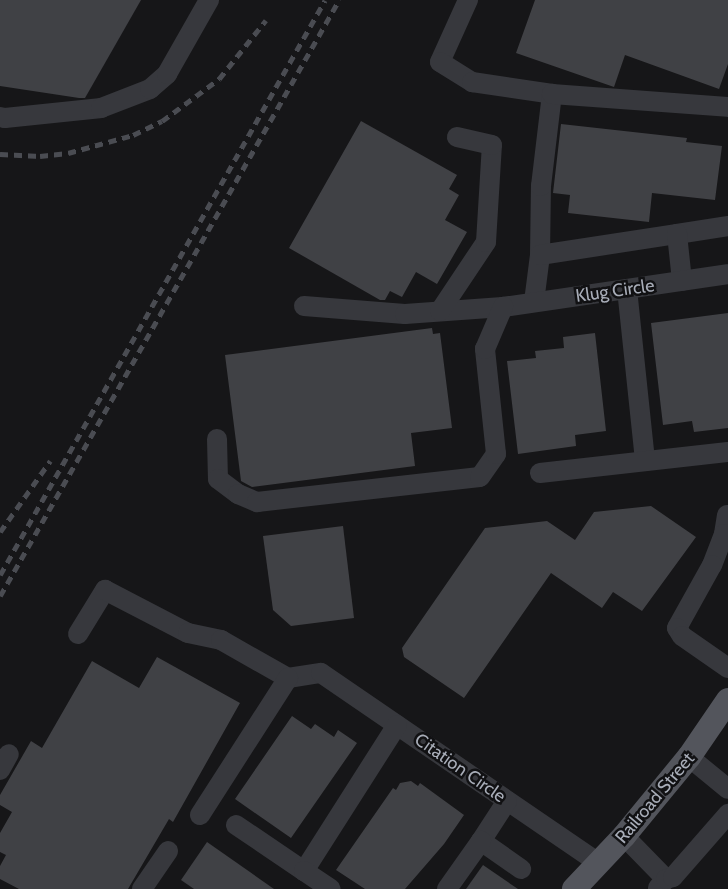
<!DOCTYPE html>
<html>
<head>
<meta charset="utf-8">
<style>
	body { margin:0 }
	#map { position:relative; width:728px; height:889px; overflow:hidden; background:#161618; font-family:Cabin,sans-serif }
	div>[style] { position:absolute }
	[style*='--x'] { left:calc(var(--x)*1px); top:calc(var(--y)*1px); width:calc(var(--w)*1px); rotate:calc(var(--a)*1deg) }
	.building>* { inset:0; background:#404145 }
	.minor>* { height:20px; margin:-10px; padding:0 10px; transform-origin:10px; border-radius:10px; background:#37383d }
	.major>* { height:24px; margin:-12px; padding:0 12px; transform-origin:12px; border-radius:12px; background:#53555c }
	.rail>* { height:4.5px; margin-top:-2.25px; transform-origin:0; background:repeating-linear-gradient(90deg,#4a4c52 0 8px,transparent 0 14px) }
	span { translate:-50% -50%; white-space:nowrap; text-align:center; line-height:1.15; -webkit-text-stroke:5px #111113; paint-order:stroke }
	.street-label { font-size:18px; color:#a8adb8 }
</style>
</head>
<body>
<div id="map">
	<div class="building">
		<i style="clip-path:polygon(0 0,141px 0,85px 98px,79px 98px,0 86px)"></i>
		<i style="clip-path:polygon(535px 0,728px 0,728px 64px,719px 89px,625px 55px,614px 87px,516px 53px)"></i>
		<i style="clip-path:polygon(361px 121px,457px 175px,449px 189px,459px 195px,445px 220px,467px 232px,437px 284px,416px 272px,402px 297px,390px 291px,385px 300px,380px 300px,289px 248px)"></i>
		<i style="clip-path:polygon(561px 124px,687px 138px,686px 142px,722px 146px,715px 200px,652px 193px,649px 222px,568px 213px,570px 195px,553px 193px)"></i>
		<i style="clip-path:polygon(728px 313px,728px 428px,694px 432px,692px 421px,663px 425px,651px 323px)"></i>
		<i style="clip-path:polygon(432px 328px,433px 334px,440px 333px,452px 428px,411px 433px,415px 466px,252px 487px,241px 481px,225px 355px)"></i>
		<i style="clip-path:polygon(595px 333px,606px 431px,575px 435px,576px 446px,518px 454px,507px 361px,536px 358px,535px 351px,564px 348px,563px 337px)"></i>
		<i style="clip-path:polygon(651px 506px,696px 537px,642px 611px,613px 592px,602px 608px,551px 573px,464px 698px,404px 657px,402px 648px,485px 528px,547px 521px,575px 540px,594px 512px)"></i>
		<i style="clip-path:polygon(343px 526px,354px 618px,291px 626px,273px 610px,263px 536px)"></i>
		<i style="clip-path:polygon(157px 657px,240px 703px,173px 822px,169px 819px,128px 889px,19px 889px,0 879px,0 866px,6px 855px,0 852px,0 833px,12px 812px,0 805px,0 795px,31px 741px,42px 748px,92px 661px,139px 688px)"></i>
		<i style="clip-path:polygon(292px 716px,311px 729px,315px 724px,334px 737px,338px 730px,357px 743px,291px 838px,235px 799px)"></i>
		<i style="clip-path:polygon(411px 781px,418px 786px,420px 783px,464px 815px,444px 844px,405px 889px,365px 889px,336px 870px,393px 788px,396px 790px,400px 783px)"></i>
		<i style="clip-path:polygon(207px 842px,274px 889px,194px 889px,181px 880px)"></i>
		<i style="clip-path:polygon(483px 865px,518px 889px,466px 889px)"></i>
	</div>
	<div class="minor">
		<i style="--x:468;--y:0;--w:68;--a:114.3"></i>
		<i style="--x:440;--y:62;--w:38;--a:32"></i>
		<i style="--x:472;--y:82;--w:81;--a:8.5"></i>
		<i style="--x:0;--y:117;--w:5;--a:11"></i>
		<i style="--x:5;--y:118;--w:97;--a:-5.9"></i>
		<i style="--x:101;--y:108;--w:53;--a:-21.2"></i>
		<i style="--x:150;--y:89;--w:23;--a:-41"></i>
		<i style="--x:167;--y:74;--w:85;--a:-60.4"></i>
		<i style="--x:677;--y:234;--w:52;--a:-8.9"></i>
		<i style="--x:540;--y:255;--w:69;--a:-89.2"></i>
		<i style="--x:541;--y:186;--w:93;--a:-83.2"></i>
		<i style="--x:552;--y:94;--w:176;--a:4.2"></i>
		<i style="--x:627;--y:289;--w:173;--a:84"></i>
		<i style="--x:534;--y:302;--w:47;--a:-82.7"></i>
		<i style="--x:540;--y:255;--w:139;--a:-8.7"></i>
		<i style="--x:677;--y:234;--w:47;--a:83.9"></i>
		<i style="--x:304;--y:306;--w:101;--a:4.5"></i>
		<i style="--x:405;--y:314;--w:98;--a:-4.1"></i>
		<i style="--x:503;--y:307;--w:227;--a:-8.3"></i>
		<i style="--x:440;--y:311;--w:83;--a:-56.3"></i>
		<i style="--x:486;--y:242;--w:97;--a:-86.5"></i>
		<i style="--x:492;--y:145;--w:36;--a:-167"></i>
		<i style="--x:217;--y:439;--w:40;--a:88.6"></i>
		<i style="--x:218;--y:479;--w:25;--a:37"></i>
		<i style="--x:238;--y:494;--w:21;--a:23"></i>
		<i style="--x:257;--y:502;--w:224;--a:-6.4"></i>
		<i style="--x:480;--y:477;--w:28;--a:-55"></i>
		<i style="--x:496;--y:454;--w:106;--a:-96"></i>
		<i style="--x:485;--y:349;--w:46;--a:-66.8"></i>
		<i style="--x:540;--y:473;--w:189;--a:-6.4"></i>
		<i style="--x:727;--y:515;--w:19;--a:99"></i>
		<i style="--x:724;--y:534;--w:33;--a:111"></i>
		<i style="--x:712;--y:565;--w:72;--a:119.1"></i>
		<i style="--x:677;--y:628;--w:9;--a:58"></i>
		<i style="--x:682;--y:636;--w:56;--a:34.8"></i>
		<i style="--x:78;--y:634;--w:52;--a:-58.5"></i>
		<i style="--x:105;--y:590;--w:93;--a:27.4"></i>
		<i style="--x:188;--y:633;--w:34;--a:12"></i>
		<i style="--x:221;--y:640;--w:77;--a:29.6"></i>
		<i style="--x:288;--y:678;--w:33;--a:-9"></i>
		<i style="--x:321;--y:673;--w:336;--a:34.4"></i>
		<i style="--x:689;--y:757;--w:50;--a:39.4"></i>
		<i style="--x:0;--y:770;--w:18;--a:-61"></i>
		<i style="--x:507;--y:801;--w:48;--a:123"></i>
		<i style="--x:481;--y:841;--w:49;--a:35"></i>
		<i style="--x:200;--y:815;--w:163;--a:-57.3"></i>
		<i style="--x:236;--y:825;--w:82;--a:34.1"></i>
		<i style="--x:304;--y:871;--w:173;--a:-57.5"></i>
		<i style="--x:624;--y:836;--w:60;--a:45.7"></i>
		<i style="--x:666;--y:879;--w:12;--a:132"></i>
		<i style="--x:304;--y:871;--w:32;--a:34"></i>
		<i style="--x:666;--y:879;--w:7;--a:-16"></i>
		<i style="--x:673;--y:877;--w:84;--a:-48.9"></i>
		<i style="--x:142;--y:889;--w:46;--a:-55.6"></i>
		<i style="--x:447;--y:889;--w:59;--a:-54.7"></i>
	</div>
	<div class="major">
		<i style="--x:574;--y:889;--w:73;--a:-46.7"></i>
		<i style="--x:624;--y:836;--w:102;--a:-50.6"></i>
		<i style="--x:689;--y:757;--w:69;--a:-55.6"></i>
	</div>
	<div class="rail">
		<i style="--x:0;--y:154;--w:40;--a:2.9"></i>
		<i style="--x:40;--y:156;--w:28;--a:-6"></i>
		<i style="--x:68;--y:153;--w:67;--a:-15.5"></i>
		<i style="--x:133;--y:135;--w:32;--a:-26"></i>
		<i style="--x:162;--y:121;--w:71;--a:-36.4"></i>
		<i style="--x:219;--y:79;--w:75;--a:-51.5"></i>
		<i style="--x:0;--y:532;--w:87;--a:-54.8"></i>
		<i style="--x:0;--y:575;--w:660;--a:-60.52"></i>
		<i style="--x:0;--y:596;--w:686;--a:-60.37"></i>
	</div>
	<div class="street-label">
		<span style="left:615px;top:291px;rotate:-8deg">Klug Circle</span>
		<span style="left:460px;top:768px;rotate:35deg">Citation Circle</span>
		<span style="left:655px;top:798px;rotate:-50deg">Railroad Street</span>
	</div>
</div>
</body>
</html>
